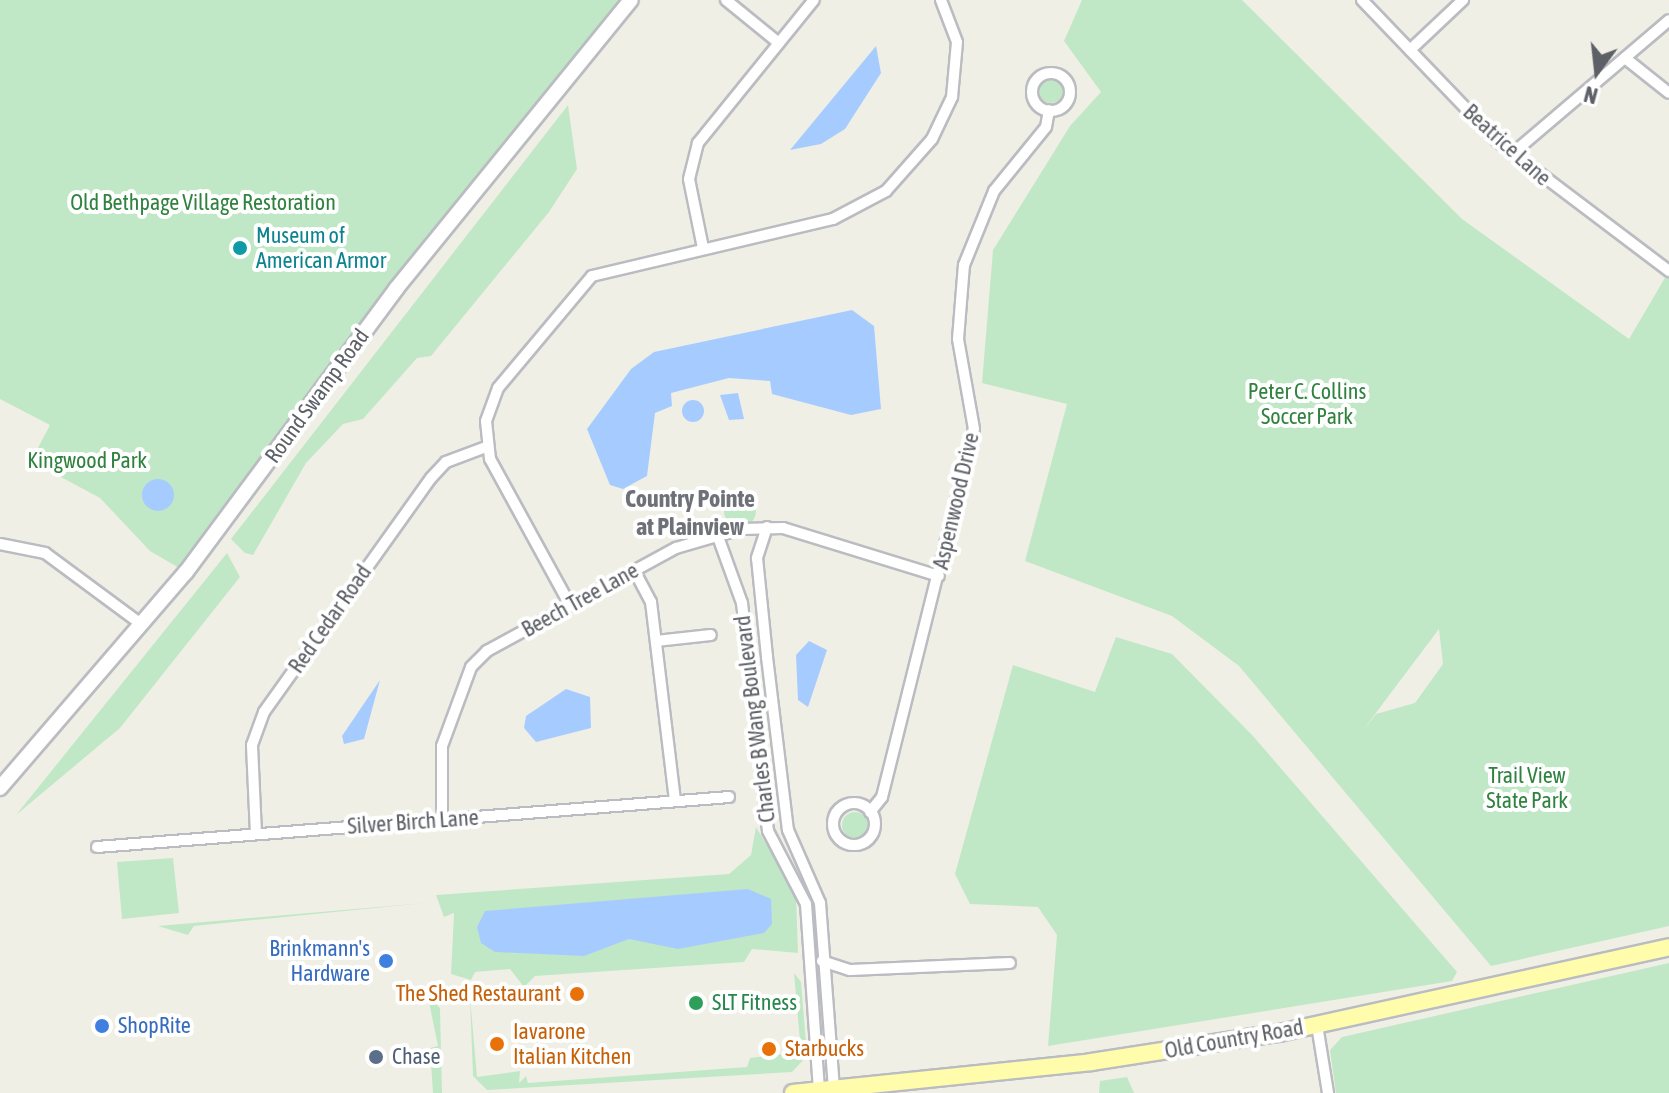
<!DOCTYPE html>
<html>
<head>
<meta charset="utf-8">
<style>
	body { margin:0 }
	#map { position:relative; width:1669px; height:1093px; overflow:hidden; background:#f0efe5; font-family:"Asap Condensed",sans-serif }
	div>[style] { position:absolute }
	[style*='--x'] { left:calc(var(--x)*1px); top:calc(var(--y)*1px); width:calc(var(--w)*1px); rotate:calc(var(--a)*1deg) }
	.green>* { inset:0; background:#c1e8c6 }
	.round { border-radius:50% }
	.water>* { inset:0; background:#a6ccff }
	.roads { filter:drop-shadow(2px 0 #babcc1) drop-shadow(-2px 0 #babcc1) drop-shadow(0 2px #babcc1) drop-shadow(0 -2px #babcc1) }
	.street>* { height:10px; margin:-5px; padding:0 5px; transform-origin:5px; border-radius:5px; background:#fff }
	.street>.ring { margin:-5px; padding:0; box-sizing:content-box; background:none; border:10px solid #fff; border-radius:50% }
	.secondary>* { height:14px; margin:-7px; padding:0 7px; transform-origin:7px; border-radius:7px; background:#fff }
	.primary>* { height:16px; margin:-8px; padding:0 8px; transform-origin:8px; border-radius:8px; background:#fffdab }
	.dots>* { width:22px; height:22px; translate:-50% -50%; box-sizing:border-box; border:4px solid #fff; border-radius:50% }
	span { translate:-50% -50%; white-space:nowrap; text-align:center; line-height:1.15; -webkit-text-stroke:8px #fff; paint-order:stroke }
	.street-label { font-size:22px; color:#5d6066 }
	.park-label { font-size:22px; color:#30823f }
	.culture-label { font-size:22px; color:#0d838f }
	.left { translate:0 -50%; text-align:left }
	.shop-label { font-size:22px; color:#366cbe }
	.right { translate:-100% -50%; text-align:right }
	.food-label { font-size:22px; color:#c56008 }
	.leisure-label { font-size:22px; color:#27864d }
	.service-label { font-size:22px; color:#4e5e75 }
	.neighbourhood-label { font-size:24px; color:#6e7178; font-weight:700 }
	.north { position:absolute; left:1557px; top:32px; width:80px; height:80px; -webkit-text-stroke:6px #fff; paint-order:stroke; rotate:195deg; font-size:22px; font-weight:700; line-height:32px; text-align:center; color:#5d6066 }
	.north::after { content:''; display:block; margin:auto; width:28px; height:36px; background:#5d6066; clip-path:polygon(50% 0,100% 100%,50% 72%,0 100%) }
</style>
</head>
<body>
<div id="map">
	<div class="green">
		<i style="clip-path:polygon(0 0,628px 0,233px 507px,227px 504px,186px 572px,150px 551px,100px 498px,31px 461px,50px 425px,0 399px)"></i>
		<i style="clip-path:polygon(evenodd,1082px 0,1242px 0,1462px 219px,1629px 339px,1669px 271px,1669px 926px,1491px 966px,1239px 666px,1172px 616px,1025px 561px,1067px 404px,982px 383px,993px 250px,1070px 126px,1101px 92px,1064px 41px,1082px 0,1439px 629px,1443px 664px,1415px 703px,1376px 714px,1363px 730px,1439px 629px)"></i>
		<i class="round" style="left:1039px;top:79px;width:24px;height:24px"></i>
		<i style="clip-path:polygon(568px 105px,577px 169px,549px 212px,431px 356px,417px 358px,363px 419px,343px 424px,306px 463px,253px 555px,245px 553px,231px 539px)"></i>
		<i class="round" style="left:724px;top:495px;width:32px;height:32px"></i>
		<i style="clip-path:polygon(227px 553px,240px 577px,120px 728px,16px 815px)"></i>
		<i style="clip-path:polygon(1116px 637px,1172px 654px,1253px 736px,1457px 972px,1452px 981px,1048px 1046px,1057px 935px,1038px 907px,970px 904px,955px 874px,1013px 665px,1095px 692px)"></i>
		<i class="round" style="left:842px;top:812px;width:26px;height:26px"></i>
		<i style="clip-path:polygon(756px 827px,796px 895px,798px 953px,752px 949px,744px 962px,535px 976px,524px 987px,510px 969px,475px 972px,471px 980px,451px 974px,454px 913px,444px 917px,436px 895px,729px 874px,751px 855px)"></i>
		<i style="clip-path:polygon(173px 858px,179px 913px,122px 919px,117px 862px)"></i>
		<i style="clip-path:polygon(425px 903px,194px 926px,188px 935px,158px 926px)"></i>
		<i style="clip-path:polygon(1669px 963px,1669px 1093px,1336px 1093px,1330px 1050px,1342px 1037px)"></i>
		<i style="clip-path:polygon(794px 973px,801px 982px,807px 1056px,792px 1072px,487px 1090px,473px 1076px,470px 997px,477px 1077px,520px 1071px,519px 1083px,526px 1076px,528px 1083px,747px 1067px,750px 1058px,801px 1052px)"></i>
		<i style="clip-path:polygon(428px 997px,440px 1008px,442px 1093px,433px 1093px,430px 1048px,438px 1046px)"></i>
		<i style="clip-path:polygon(1127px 1077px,1134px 1093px,1099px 1093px,1100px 1081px)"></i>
	</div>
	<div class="water">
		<i style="clip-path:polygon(876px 46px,881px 73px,845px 129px,821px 144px,790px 150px)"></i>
		<i style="clip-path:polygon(852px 310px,874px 326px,881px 409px,851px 415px,772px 394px,770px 381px,729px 378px,671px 393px,672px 406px,655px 413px,647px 476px,623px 489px,610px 485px,587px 429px,631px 369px,654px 352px)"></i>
		<i style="clip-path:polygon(738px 393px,744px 419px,729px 420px,720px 395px)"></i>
		<i class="round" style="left:682px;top:400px;width:22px;height:22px"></i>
		<i class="round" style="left:142px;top:479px;width:32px;height:32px"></i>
		<i style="clip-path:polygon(809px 641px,827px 650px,808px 707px,798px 700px,796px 655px)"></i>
		<i style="clip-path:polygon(380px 680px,364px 739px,344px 744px,342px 736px)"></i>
		<i style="clip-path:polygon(566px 689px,590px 697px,591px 728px,536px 742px,524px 728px,526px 716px)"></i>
		<i style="clip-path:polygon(748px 889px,771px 899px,772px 924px,764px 933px,678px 949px,629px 939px,584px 956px,495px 952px,481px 943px,477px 927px,485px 911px)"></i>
	</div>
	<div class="roads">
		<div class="street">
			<i style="--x:726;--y:0;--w:68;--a:39.1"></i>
			<i style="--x:1362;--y:0;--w:195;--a:46.2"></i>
			<i style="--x:1497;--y:141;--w:216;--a:37.1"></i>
			<i style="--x:1410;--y:50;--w:73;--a:-43.3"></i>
			<i style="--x:1625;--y:58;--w:56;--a:38.5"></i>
			<i class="ring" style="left:1032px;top:73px;width:28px;height:28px"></i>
			<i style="--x:1513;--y:153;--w:205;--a:-40.4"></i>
			<i style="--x:703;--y:248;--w:70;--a:-101.5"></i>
			<i style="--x:689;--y:179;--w:37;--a:-76"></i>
			<i style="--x:698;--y:143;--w:184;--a:-51"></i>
			<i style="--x:767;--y:527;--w:33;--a:108"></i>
			<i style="--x:757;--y:558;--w:100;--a:84.2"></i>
			<i style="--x:767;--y:657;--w:174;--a:83.1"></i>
			<i style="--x:788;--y:830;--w:80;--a:66.3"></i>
			<i style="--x:820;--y:903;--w:188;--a:85.7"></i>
			<i style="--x:717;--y:534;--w:73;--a:70.1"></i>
			<i style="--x:742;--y:603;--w:229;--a:83.5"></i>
			<i style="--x:768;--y:831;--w:82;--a:62.5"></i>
			<i style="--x:806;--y:904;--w:187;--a:86"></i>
			<i style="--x:0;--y:544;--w:46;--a:11.3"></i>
			<i style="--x:45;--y:553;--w:119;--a:36.5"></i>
			<i style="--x:634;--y:570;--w:36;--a:62"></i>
			<i style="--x:651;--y:602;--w:200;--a:83.1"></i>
			<i style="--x:570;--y:605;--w:166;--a:-118.7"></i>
			<i style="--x:490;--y:459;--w:38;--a:-96"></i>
			<i style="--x:486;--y:421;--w:35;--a:-70"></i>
			<i style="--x:498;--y:388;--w:146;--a:-50"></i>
			<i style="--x:592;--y:276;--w:248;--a:-13.3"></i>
			<i style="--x:833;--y:219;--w:60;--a:-27.8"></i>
			<i style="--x:886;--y:191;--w:69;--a:-48.5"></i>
			<i style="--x:932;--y:139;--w:47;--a:-64.5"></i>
			<i style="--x:952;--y:97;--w:55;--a:-84.8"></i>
			<i style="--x:957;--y:42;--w:45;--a:-110.9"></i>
			<i style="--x:656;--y:641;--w:55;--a:-6.2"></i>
			<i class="ring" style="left:833px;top:803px;width:32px;height:32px"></i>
			<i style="--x:870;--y:812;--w:19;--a:-51"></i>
			<i style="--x:882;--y:797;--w:379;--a:-76"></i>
			<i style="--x:974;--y:429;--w:91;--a:-100.1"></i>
			<i style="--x:958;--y:339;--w:74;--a:-85.4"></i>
			<i style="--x:964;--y:265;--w:80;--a:-67.9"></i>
			<i style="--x:994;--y:191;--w:82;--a:-50.9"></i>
			<i style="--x:1046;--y:127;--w:17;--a:-80"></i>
			<i style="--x:442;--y:820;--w:74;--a:-90"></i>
			<i style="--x:442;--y:746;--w:84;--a:-69.8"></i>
			<i style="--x:471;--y:667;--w:23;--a:-45"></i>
			<i style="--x:487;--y:651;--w:215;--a:-28.6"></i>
			<i style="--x:676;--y:548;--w:68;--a:-16.3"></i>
			<i style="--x:741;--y:529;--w:42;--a:-1.4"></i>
			<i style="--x:783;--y:528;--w:163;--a:17.1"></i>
			<i style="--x:256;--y:834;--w:89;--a:-92.6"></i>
			<i style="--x:252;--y:745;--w:35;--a:-70"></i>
			<i style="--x:264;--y:712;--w:287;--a:-54.5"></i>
			<i style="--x:431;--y:478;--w:22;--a:-47"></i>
			<i style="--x:446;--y:462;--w:43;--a:-20.6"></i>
			<i style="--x:97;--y:847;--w:634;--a:-4.52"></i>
			<i style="--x:822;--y:961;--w:29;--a:18"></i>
			<i style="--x:850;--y:970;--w:160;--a:-2.5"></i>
			<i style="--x:1317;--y:1025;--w:69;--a:80.8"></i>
		</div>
		<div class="secondary">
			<i style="--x:0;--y:788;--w:285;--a:-49.3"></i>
			<i style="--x:186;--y:572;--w:352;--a:-53.4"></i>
			<i style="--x:396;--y:289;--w:372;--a:-50.9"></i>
		</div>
		<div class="primary">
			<i style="--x:793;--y:1093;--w:300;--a:-5.9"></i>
			<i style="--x:1091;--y:1062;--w:190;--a:-8.8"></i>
			<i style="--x:1279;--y:1033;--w:399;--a:-12.4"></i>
		</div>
	</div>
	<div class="dots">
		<i style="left:240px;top:248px;background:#0f9aa8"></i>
		<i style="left:386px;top:961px;background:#3f7fe0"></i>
		<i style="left:577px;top:994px;background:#e8710a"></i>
		<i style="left:696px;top:1003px;background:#2e9e5b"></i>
		<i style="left:102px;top:1026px;background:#3f7fe0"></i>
		<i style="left:497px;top:1044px;background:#e8710a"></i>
		<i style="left:769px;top:1049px;background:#e8710a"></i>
		<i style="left:376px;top:1057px;background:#5c6f8a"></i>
	</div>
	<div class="street-label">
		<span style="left:1507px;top:145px;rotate:42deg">Beatrice Lane</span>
		<span style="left:317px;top:396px;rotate:-54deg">Round Swamp Road</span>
		<span style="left:956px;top:501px;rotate:-77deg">Aspenwood Drive</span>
		<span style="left:580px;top:600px;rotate:-29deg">Beech Tree Lane</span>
		<span style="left:330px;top:619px;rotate:-55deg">Red Cedar Road</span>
		<span style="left:755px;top:719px;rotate:-97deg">Charles B Wang Boulevard</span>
		<span style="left:413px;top:822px;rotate:-4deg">Silver Birch Lane</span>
		<span style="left:1234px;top:1039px;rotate:-10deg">Old Country Road</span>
	</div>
	<div class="park-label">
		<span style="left:203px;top:203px">Old Bethpage Village Restoration</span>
		<span style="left:1307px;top:404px">Peter C. Collins<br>Soccer Park</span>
		<span style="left:87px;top:461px">Kingwood Park</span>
		<span style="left:1527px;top:788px">Trail View<br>State Park</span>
	</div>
	<div class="culture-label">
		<span class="left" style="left:256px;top:248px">Museum of<br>American Armor</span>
	</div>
	<div class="shop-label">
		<span class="right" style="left:370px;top:961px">Brinkmann's<br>Hardware</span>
		<span class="left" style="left:118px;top:1026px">ShopRite</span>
	</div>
	<div class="food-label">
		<span class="right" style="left:561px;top:994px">The Shed Restaurant</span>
		<span class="left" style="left:513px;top:1044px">Iavarone<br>Italian Kitchen</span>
		<span class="left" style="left:785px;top:1049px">Starbucks</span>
	</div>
	<div class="leisure-label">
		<span class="left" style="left:712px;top:1003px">SLT Fitness</span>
	</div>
	<div class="service-label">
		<span class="left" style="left:392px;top:1057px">Chase</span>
	</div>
	<div class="neighbourhood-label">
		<span style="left:690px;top:513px">Country Pointe<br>at Plainview</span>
	</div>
	<div class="north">N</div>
</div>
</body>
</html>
